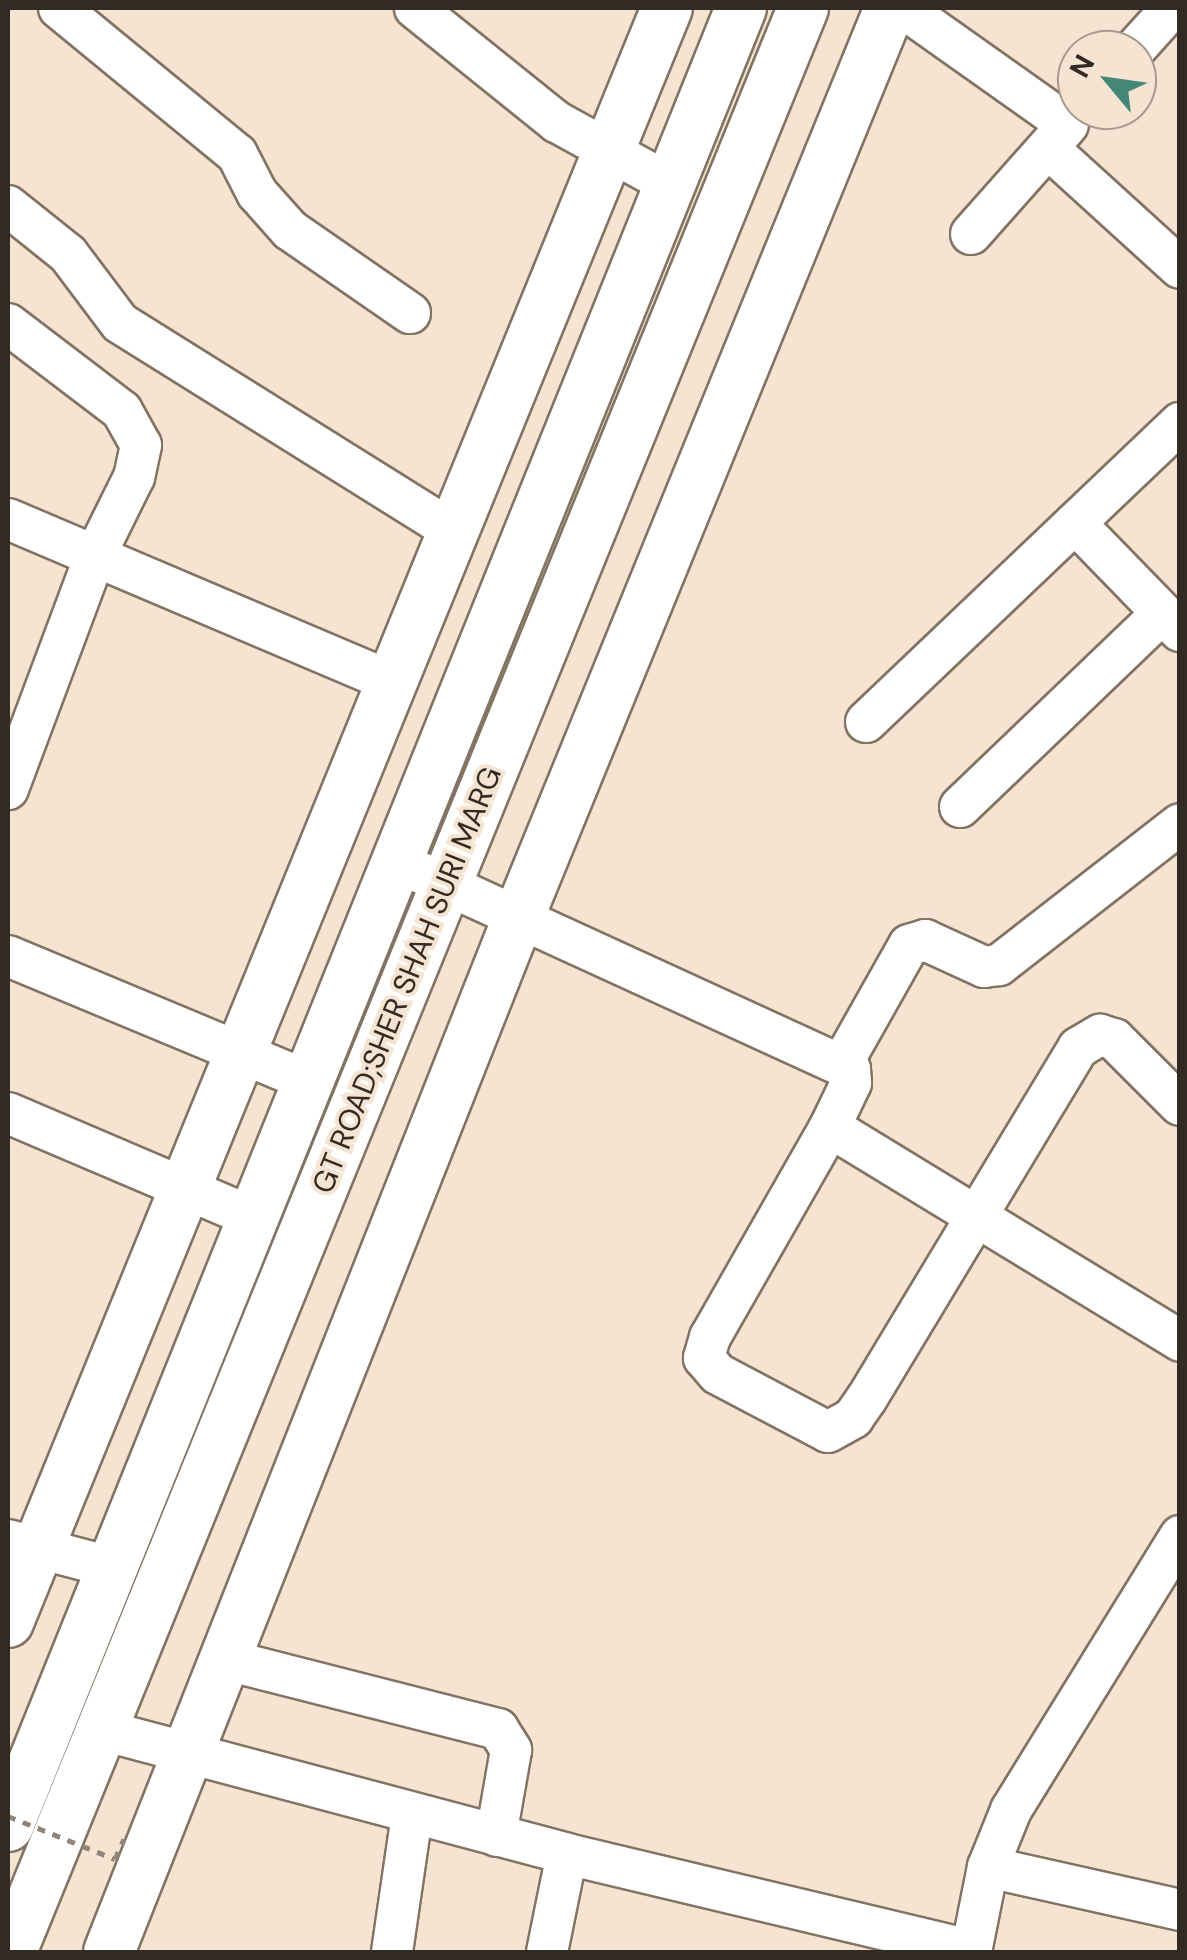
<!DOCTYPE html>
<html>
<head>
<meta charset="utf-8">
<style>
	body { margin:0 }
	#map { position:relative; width:1187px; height:1960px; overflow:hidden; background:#f5e4d2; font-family:"DM Sans",sans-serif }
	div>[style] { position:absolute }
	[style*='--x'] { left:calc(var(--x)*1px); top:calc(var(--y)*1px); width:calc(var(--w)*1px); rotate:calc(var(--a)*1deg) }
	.roads { filter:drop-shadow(2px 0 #827363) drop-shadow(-2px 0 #827363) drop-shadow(0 2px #827363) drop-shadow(0 -2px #827363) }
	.minor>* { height:40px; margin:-20px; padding:0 20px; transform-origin:20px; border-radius:20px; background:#fff }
	.major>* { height:50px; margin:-25px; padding:0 25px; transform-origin:25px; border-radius:25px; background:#fff }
	.path-bridge>* { height:5px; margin-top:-2.5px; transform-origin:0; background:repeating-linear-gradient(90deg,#918579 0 8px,transparent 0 16px) }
	span { translate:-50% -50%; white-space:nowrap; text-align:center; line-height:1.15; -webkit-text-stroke:8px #f5e4d2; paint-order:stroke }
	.street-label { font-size:30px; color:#312b24 }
	.frame { position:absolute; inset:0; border:10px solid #312b24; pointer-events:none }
	.north { position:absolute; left:1057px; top:30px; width:100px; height:100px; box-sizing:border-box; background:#f5e4d2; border:2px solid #a79a8c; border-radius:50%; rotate:299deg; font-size:28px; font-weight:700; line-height:40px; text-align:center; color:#312b24 }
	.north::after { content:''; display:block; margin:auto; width:35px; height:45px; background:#458777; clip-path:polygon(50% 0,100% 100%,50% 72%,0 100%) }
</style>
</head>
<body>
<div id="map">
	<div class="roads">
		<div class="minor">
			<i style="--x:59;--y:8;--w:230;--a:39.4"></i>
			<i style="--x:237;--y:154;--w:44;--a:62.9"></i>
			<i style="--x:257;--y:193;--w:50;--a:48.3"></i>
			<i style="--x:290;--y:230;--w:146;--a:34.7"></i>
			<i style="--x:415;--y:8;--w:182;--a:38.8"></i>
			<i style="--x:557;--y:122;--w:129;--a:28.8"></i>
			<i style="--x:903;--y:8;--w:202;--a:35.3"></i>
			<i style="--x:1134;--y:50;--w:57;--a:-47.9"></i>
			<i style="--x:1048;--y:148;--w:178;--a:42.3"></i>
			<i style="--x:8;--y:206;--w:77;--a:38.7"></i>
			<i style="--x:68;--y:254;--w:86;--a:53"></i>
			<i style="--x:120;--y:323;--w:396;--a:32"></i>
			<i style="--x:971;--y:234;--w:142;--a:-48.4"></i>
			<i style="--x:8;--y:324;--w:143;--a:37.3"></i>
			<i style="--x:122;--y:411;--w:39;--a:61"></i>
			<i style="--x:141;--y:445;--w:33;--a:102"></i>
			<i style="--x:134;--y:477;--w:88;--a:116.3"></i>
			<i style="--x:95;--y:556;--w:249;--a:110.5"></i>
			<i style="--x:8;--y:519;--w:419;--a:23"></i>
			<i style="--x:1075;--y:523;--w:151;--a:45.8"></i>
			<i style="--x:866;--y:722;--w:434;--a:-43.6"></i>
			<i style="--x:960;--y:807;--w:280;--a:-43.8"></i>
			<i style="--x:419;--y:872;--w:474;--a:24.6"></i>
			<i style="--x:850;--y:1069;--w:14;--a:86"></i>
			<i style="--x:851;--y:1083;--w:49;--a:115.5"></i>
			<i style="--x:830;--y:1127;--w:242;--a:119.7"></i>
			<i style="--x:710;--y:1337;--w:22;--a:106"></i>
			<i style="--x:704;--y:1358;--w:21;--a:49"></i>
			<i style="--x:718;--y:1374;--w:124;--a:27.8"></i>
			<i style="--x:828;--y:1432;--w:29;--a:-29"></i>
			<i style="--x:853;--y:1418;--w:24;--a:-55"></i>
			<i style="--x:867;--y:1398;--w:409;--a:-58.9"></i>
			<i style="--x:1078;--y:1048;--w:26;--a:-31"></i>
			<i style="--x:1100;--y:1035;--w:15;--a:16"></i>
			<i style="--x:1114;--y:1039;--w:93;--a:45"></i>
			<i style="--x:8;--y:956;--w:323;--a:22.6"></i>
			<i style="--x:843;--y:1062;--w:134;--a:-60.6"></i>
			<i style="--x:909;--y:945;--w:17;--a:-17"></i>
			<i style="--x:925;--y:940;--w:65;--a:24.6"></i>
			<i style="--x:984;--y:967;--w:15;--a:-8"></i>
			<i style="--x:999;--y:965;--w:229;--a:-37.9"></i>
			<i style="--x:8;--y:1113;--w:263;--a:23.1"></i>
			<i style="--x:830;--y:1127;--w:410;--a:31.4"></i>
			<i style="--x:8;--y:1540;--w:110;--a:14.8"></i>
			<i style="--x:227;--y:1660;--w:280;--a:14.3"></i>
			<i style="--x:498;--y:1729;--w:25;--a:58"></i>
			<i style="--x:511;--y:1750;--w:87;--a:99.9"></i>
			<i style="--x:102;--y:1730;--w:481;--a:14.9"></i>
			<i style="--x:567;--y:1854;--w:415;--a:13.4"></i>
			<i style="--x:988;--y:1867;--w:197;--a:12.6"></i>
			<i style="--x:392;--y:1952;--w:138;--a:-81.7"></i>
			<i style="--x:547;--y:1952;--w:100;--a:-78.5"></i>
			<i style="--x:971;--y:1952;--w:87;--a:-78.7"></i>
			<i style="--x:988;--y:1867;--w:61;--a:-68"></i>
			<i style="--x:1011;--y:1810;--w:322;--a:-58.3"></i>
		</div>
		<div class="major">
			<i style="--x:8;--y:1622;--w:1743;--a:-67.79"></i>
			<i style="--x:8;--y:1826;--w:1960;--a:-68.04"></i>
			<i style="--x:11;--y:1952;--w:2099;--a:-67.83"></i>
			<i style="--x:109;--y:1952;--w:1114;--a:-68.41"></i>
			<i style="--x:519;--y:916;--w:981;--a:-67.78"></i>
		</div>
	</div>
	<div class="path-bridge">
		<i style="--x:8;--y:1816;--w:115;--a:21.9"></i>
		<i style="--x:115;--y:1859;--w:22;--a:-66"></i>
	</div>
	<div class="street-label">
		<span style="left:407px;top:980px;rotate:-68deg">GT ROAD;SHER SHAH SURI MARG</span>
	</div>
	<div class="frame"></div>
	<div class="north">N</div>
</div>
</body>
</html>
